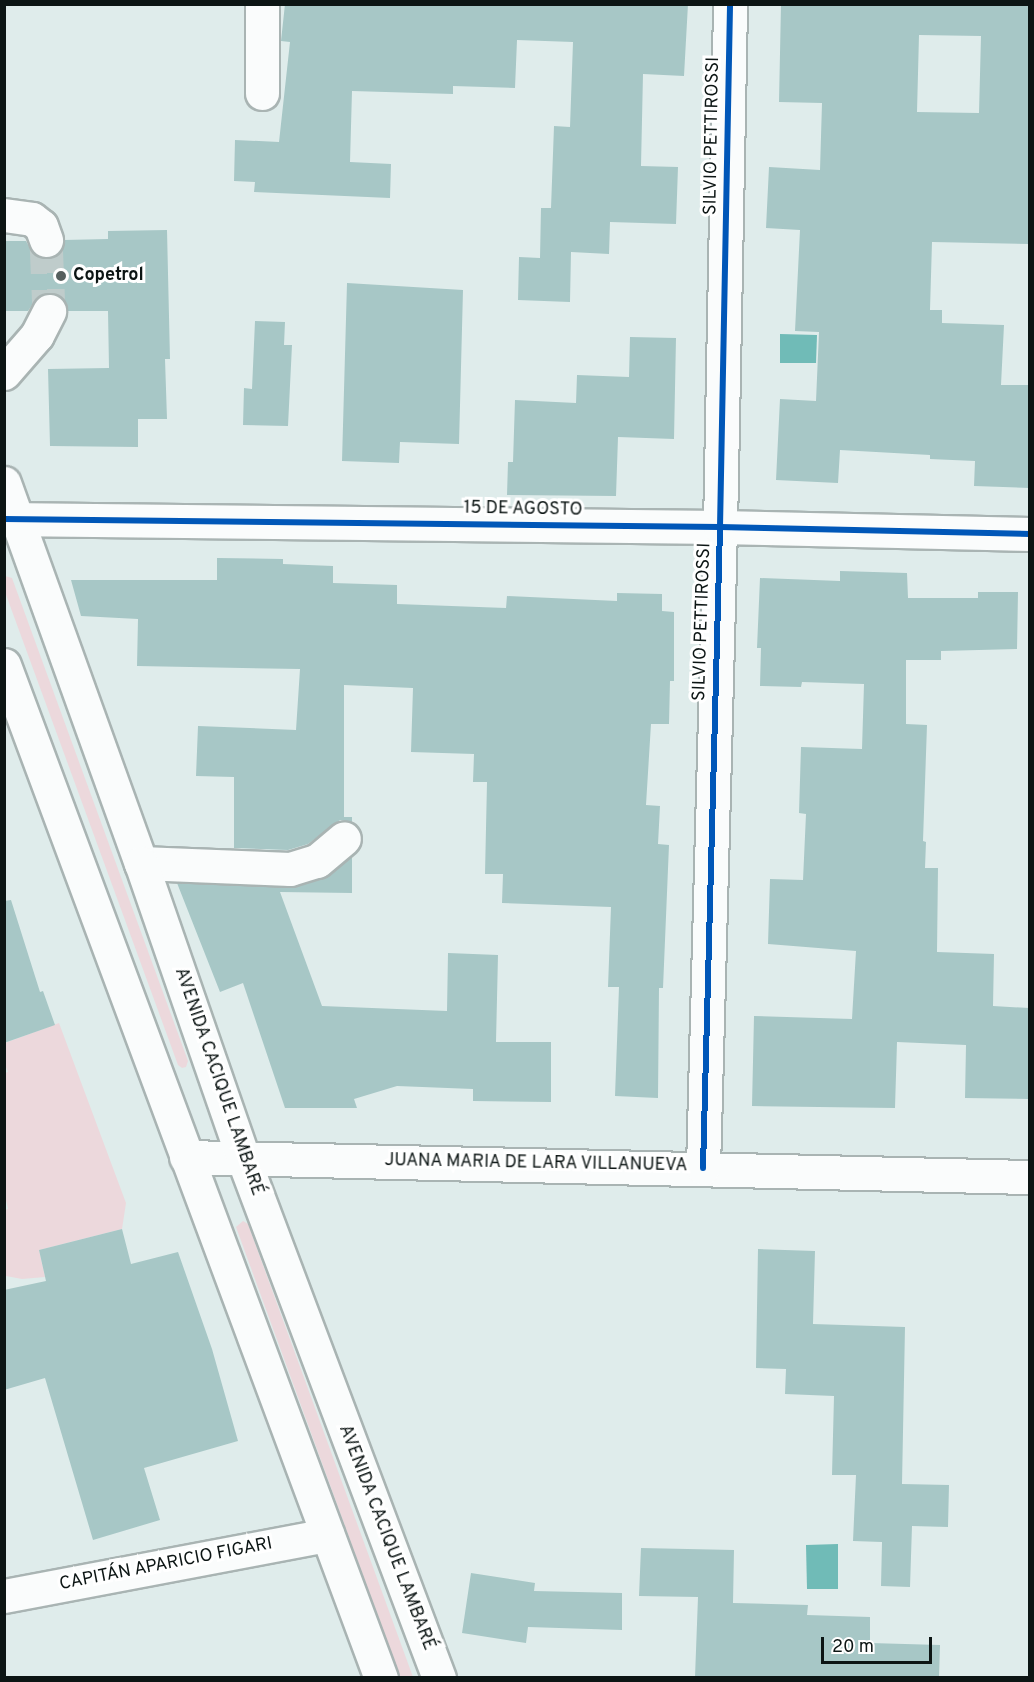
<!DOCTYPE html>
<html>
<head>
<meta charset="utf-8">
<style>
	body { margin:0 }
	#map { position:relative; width:1034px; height:1682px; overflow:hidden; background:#dfeceb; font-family:Overpass,sans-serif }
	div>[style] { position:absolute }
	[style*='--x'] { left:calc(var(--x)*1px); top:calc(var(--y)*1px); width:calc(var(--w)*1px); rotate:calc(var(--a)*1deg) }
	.green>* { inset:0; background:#ecd8dc }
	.water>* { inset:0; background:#70bbb7 }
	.building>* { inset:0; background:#a7c7c6 }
	.minor-tunnel>* { height:33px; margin-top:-16.5px; transform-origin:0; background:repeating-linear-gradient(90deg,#bfcccb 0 33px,transparent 0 49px) }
	.roads { filter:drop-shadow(2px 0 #a9b4b3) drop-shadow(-2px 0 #a9b4b3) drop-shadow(0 2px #a9b4b3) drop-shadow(0 -2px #a9b4b3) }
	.minor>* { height:33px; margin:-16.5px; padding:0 16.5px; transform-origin:16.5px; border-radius:16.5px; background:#fafcfc }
	.major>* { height:33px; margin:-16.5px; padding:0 16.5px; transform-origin:16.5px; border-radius:16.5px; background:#fafcfc }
	.cycleway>* { height:6px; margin:-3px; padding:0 3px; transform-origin:3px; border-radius:3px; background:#0057b8 }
	.dots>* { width:16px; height:16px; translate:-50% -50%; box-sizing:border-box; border:3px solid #fff; border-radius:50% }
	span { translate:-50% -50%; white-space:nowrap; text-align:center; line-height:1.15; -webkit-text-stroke:6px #fff; paint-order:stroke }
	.street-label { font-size:18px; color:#0c1514 }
	.poi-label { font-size:18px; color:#0c1514; font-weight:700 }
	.left { translate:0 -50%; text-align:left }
	.frame { position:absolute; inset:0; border:6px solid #0c1514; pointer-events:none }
	.scale { position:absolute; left:821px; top:1637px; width:111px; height:27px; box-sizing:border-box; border:3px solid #0c1514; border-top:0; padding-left:8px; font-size:18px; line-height:21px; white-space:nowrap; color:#0c1514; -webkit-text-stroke:4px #fff; paint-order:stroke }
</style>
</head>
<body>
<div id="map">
	<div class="green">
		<i style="clip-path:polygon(5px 576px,12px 578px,188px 1061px,186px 1067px,182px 1068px,178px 1065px,5px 592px)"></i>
		<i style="clip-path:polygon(59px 1023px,126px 1203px,122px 1229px,39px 1250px,45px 1277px,22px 1279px,6px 1276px,4px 1269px,4px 1210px,8px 1209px,4px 1192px,4px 1073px,8px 1072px,5px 1065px,5px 1043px)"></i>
		<i style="clip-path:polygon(243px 1221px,248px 1224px,413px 1677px,400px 1677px,236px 1227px)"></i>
	</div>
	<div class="water">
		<i style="clip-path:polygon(780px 334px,817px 335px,816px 363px,780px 363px)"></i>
		<i style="clip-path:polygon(838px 1544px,838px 1589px,807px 1589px,806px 1545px)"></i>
	</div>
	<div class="building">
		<i style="clip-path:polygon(285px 4px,688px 4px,684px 76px,643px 74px,641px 166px,678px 167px,676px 224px,610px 222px,609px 254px,571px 252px,570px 302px,518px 300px,519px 257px,540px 258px,541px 208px,551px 208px,554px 126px,570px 127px,573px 42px,517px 40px,515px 88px,453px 86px,453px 94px,352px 91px,350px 162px,391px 164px,390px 198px,254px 192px,255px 182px,234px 181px,235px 140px,279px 142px,290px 42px,281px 41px)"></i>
		<i style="clip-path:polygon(evenodd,781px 4px,1029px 4px,1029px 244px,932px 242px,930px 310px,942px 310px,942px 323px,1004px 325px,1001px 385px,1029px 385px,1029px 488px,974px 486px,975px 461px,930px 459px,930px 455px,840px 450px,838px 483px,776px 480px,780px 399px,816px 401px,819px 332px,795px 331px,800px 230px,766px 228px,769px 167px,820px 170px,822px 103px,779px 102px,781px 4px,919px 35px,981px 36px,979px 113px,917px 112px,919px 35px)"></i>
		<i style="clip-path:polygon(167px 230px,170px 359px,165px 359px,167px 419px,138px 419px,138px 447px,50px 446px,48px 369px,109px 368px,108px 311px,68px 311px,64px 300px,58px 295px,48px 292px,38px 296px,28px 311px,4px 311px,4px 241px,26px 241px,33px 254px,43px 258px,53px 257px,60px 253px,64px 240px,108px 239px,108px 231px)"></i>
		<i style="clip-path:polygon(347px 283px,463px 290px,459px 444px,400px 442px,399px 463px,342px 461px)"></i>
		<i style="clip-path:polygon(255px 321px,285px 322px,284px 345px,292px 345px,288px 426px,243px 425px,244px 388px,252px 389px)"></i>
		<i style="clip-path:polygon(630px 337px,676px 338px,674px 439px,618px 437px,616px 496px,507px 495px,508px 462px,513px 462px,515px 400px,576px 403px,577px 375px,629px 377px)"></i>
		<i style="clip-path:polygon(217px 558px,283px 559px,283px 564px,333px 566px,333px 583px,397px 585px,397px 604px,506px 608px,507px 596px,617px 601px,617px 593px,662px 594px,662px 611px,674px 612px,674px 681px,670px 681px,669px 724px,651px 724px,646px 805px,660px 806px,658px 844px,669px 845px,663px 988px,659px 988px,658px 1098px,615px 1096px,619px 987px,608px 987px,611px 907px,502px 903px,503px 874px,485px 874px,487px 782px,473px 782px,474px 754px,411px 752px,413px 688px,344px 685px,344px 817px,352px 817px,352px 822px,340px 820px,308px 844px,288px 850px,234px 848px,234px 777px,196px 776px,198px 726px,296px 730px,300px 669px,137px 666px,138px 619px,81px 616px,71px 580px,217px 580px)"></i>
		<i style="clip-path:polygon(840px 571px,907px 573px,908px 598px,978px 598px,978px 592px,1018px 592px,1017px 649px,941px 651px,941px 660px,906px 660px,906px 724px,927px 725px,923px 841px,926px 842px,925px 868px,938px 868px,937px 952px,994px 954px,993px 1006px,1029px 1008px,1029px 1099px,965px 1098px,966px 1045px,897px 1042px,895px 1108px,752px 1106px,754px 1016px,852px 1019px,856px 951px,768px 944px,770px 879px,803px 880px,806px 814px,799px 813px,801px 747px,862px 749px,864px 684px,802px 682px,801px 687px,760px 686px,761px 648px,757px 648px,760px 578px,840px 581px)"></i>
		<i style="clip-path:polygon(352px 856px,352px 893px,280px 892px,322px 1006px,447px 1011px,448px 953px,498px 955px,496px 1042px,551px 1042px,551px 1102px,473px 1101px,473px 1089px,397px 1086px,354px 1099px,357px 1108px,285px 1108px,243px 983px,220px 992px,177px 883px,295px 887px,329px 876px)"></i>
		<i style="clip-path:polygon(11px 900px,40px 992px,43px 991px,55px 1025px,4px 1043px,4px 901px)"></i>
		<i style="clip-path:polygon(122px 1229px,131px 1264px,178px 1252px,212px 1349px,238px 1441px,144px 1468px,160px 1520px,93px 1540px,45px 1378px,4px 1390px,4px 1290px,46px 1281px,39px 1250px)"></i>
		<i style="clip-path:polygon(758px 1249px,815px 1251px,813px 1324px,905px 1327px,902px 1484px,949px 1485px,948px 1527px,912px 1526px,910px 1587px,881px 1586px,882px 1542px,853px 1541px,856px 1475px,832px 1475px,834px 1396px,785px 1394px,786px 1369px,756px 1368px)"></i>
		<i style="clip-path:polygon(641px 1548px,734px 1550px,733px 1603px,808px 1605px,807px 1615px,870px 1617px,870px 1643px,940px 1645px,939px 1677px,695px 1677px,698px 1597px,639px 1596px)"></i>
		<i style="clip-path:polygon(471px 1573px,535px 1583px,534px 1591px,622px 1593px,622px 1630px,528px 1627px,526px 1643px,462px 1633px)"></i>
	</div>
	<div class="minor-tunnel">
		<i style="--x:46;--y:240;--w:71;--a:87.6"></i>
	</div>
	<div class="roads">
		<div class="minor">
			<i style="--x:262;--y:93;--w:89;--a:-90"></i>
			<i style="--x:4;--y:215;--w:28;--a:8"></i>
			<i style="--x:32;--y:219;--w:11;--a:38"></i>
			<i style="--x:41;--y:226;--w:15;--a:70"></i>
			<i style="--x:4;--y:373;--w:50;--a:-49"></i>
			<i style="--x:37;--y:335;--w:27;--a:-63"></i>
			<i style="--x:4;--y:519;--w:716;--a:0.64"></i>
			<i style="--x:720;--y:527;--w:310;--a:1.3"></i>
			<i style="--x:141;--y:863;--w:149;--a:2.3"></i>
			<i style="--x:290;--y:869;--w:28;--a:-17"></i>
			<i style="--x:317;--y:861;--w:35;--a:-40"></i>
			<i style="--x:186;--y:1157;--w:844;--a:1.36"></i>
			<i style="--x:703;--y:1168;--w:641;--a:-88.48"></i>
			<i style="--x:720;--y:527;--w:523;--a:-88.9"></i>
			<i style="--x:4;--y:1596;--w:329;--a:-10.7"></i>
		</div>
		<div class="major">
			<i style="--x:4;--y:483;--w:404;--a:70.2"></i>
			<i style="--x:141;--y:863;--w:312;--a:70.9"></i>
			<i style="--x:243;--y:1158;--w:556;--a:69.35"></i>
			<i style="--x:4;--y:665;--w:1081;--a:69.59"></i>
		</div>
	</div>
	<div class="cycleway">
		<i style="--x:4;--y:519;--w:716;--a:0.64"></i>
		<i style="--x:720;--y:527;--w:310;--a:1.3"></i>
		<i style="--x:703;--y:1168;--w:641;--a:-88.48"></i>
		<i style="--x:720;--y:527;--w:523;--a:-88.9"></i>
	</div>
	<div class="dots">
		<i style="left:61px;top:276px;background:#56605f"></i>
	</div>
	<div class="street-label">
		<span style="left:713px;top:136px;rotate:-89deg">SILVIO PETTIROSSI</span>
		<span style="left:523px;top:510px;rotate:1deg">15 DE AGOSTO</span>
		<span style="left:703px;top:622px;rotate:-88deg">SILVIO PETTIROSSI</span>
		<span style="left:218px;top:1082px;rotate:71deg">AVENIDA CACIQUE LAMBARÉ</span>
		<span style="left:536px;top:1164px;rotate:1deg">JUANA MARIA DE LARA VILLANUEVA</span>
		<span style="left:386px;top:1538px;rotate:69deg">AVENIDA CACIQUE LAMBARÉ</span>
		<span style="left:166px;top:1565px;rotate:-11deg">CAPITÁN APARICIO FIGARI</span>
	</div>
	<div class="poi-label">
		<span class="left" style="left:73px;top:276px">Copetrol</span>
	</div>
	<div class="frame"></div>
	<div class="scale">20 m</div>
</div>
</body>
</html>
